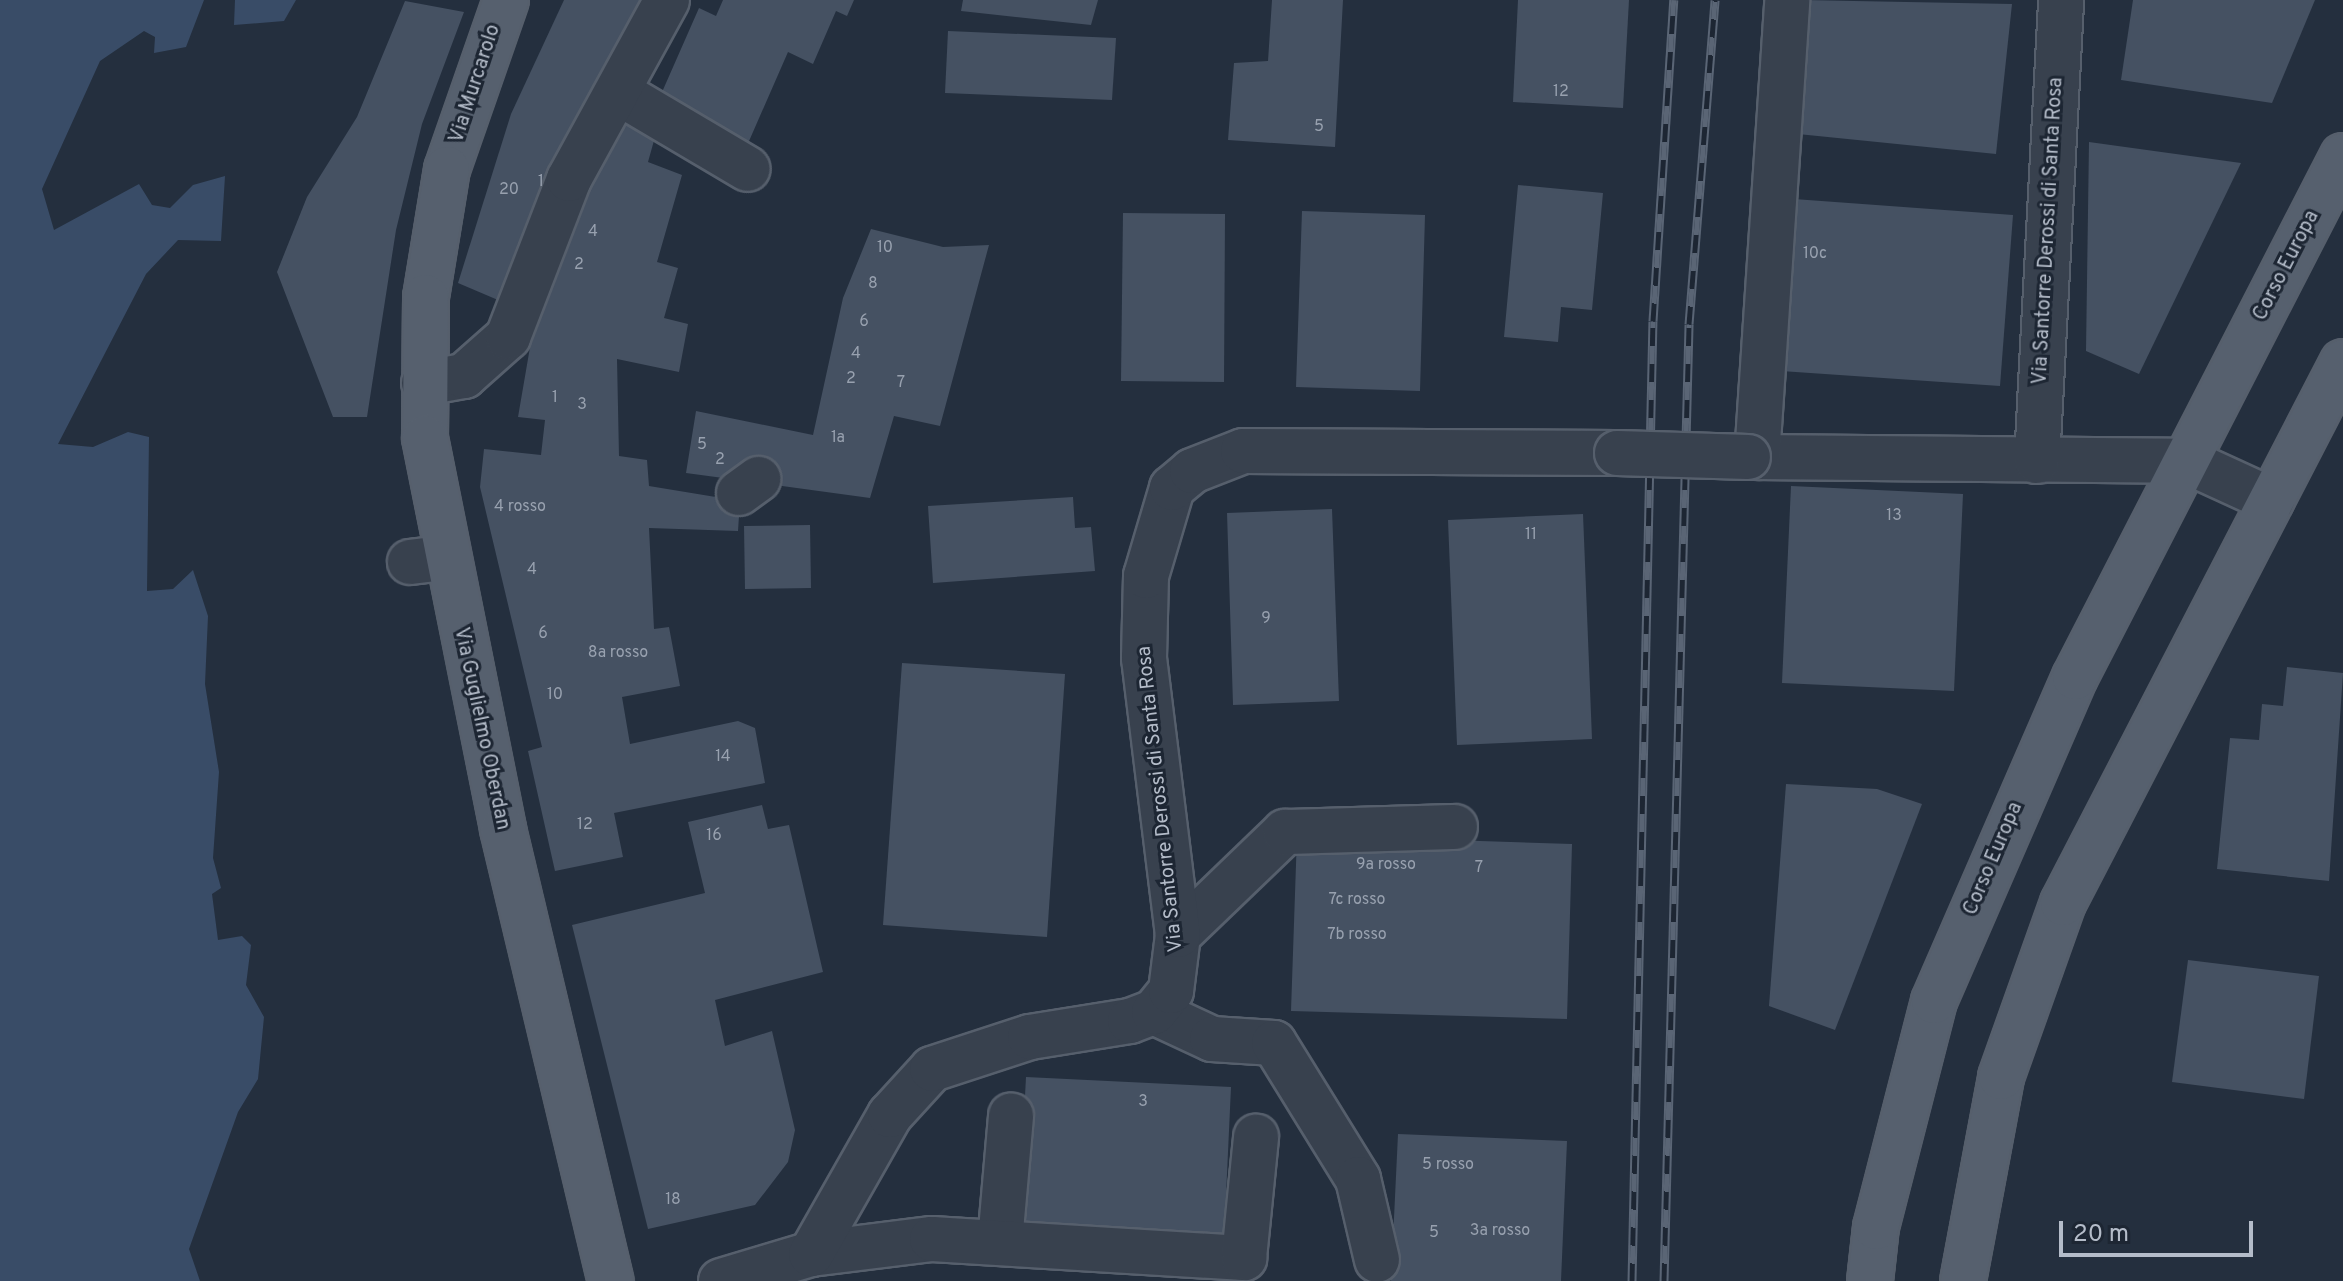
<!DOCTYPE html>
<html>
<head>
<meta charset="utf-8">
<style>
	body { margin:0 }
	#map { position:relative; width:2343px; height:1281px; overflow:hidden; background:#242f3e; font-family:Overpass,sans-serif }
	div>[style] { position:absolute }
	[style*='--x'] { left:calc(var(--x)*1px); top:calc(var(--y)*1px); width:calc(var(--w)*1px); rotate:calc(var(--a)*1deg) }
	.water>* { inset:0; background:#394c67 }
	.building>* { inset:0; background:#455162 }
	.roads { filter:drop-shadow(2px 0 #565f6c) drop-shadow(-2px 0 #565f6c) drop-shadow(0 2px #565f6c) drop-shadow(0 -2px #565f6c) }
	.minor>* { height:44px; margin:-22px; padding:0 22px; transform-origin:22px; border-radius:22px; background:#38414e }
	.major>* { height:44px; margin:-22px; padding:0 22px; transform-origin:22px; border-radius:22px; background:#56606e }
	.rail>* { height:9px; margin-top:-4.5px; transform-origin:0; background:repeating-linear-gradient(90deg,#1d2633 0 18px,#5a6575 0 36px); box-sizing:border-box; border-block:2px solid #5a6575 }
	.bridges { filter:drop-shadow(2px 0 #565f6c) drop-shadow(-2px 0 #565f6c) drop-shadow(0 2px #565f6c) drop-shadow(0 -2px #565f6c) }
	.minor-bridge>* { height:44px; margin:-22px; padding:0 22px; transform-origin:22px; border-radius:22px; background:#38414e }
	span { translate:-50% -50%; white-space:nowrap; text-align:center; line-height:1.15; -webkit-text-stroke:6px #1d2633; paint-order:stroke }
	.number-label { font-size:16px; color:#98a1af }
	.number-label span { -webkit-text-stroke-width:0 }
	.street-label { font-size:20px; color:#b4bcc9 }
	.scale { position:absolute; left:2059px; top:1221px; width:194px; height:36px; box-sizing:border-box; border:4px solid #b4bcc9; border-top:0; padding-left:10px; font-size:24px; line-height:28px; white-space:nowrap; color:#b4bcc9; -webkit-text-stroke:6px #1d2633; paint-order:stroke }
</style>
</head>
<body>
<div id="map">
	<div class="water">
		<i style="clip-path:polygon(0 0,204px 0,186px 47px,154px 53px,155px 37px,144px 31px,100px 61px,42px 189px,54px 230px,139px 184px,152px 205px,170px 208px,193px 185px,225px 176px,221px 241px,178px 240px,146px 274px,58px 444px,93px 447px,128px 432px,149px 437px,147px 591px,173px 589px,193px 570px,208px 616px,205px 684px,219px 772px,213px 858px,221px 888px,212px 894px,218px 940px,242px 936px,251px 945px,246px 985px,264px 1017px,258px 1079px,238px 1112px,189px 1249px,200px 1281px,0 1281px)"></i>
		<i style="clip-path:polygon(235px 0,296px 0,284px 21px,234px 25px)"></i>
	</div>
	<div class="building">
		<i style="clip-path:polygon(564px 0,645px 0,505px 303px,458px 283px,511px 114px)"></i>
		<i style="clip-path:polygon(723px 0,854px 0,847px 16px,836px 11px,813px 64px,788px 52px,746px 148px,655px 108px,699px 8px,716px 16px)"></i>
		<i style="clip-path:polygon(963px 0,1098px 0,1091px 25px,961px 11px)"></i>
		<i style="clip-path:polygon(1272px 0,1343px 0,1335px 147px,1228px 140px,1234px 63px,1268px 61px)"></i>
		<i style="clip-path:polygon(1518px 0,1629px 0,1623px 108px,1513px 102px)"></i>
		<i style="clip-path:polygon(1802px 0,2012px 4px,1996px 154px,1788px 133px)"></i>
		<i style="clip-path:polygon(2133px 0,2315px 0,2272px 103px,2121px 80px)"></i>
		<i style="clip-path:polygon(405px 1px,464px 12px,422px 124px,396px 230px,367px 417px,333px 417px,277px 272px,307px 197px,357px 117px)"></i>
		<i style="clip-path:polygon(948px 31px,1116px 38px,1112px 100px,945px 93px)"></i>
		<i style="clip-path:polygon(621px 118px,655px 137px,648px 162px,682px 175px,657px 262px,678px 268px,664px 318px,688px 324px,679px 372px,617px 359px,619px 456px,647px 460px,649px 486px,740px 501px,738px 531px,649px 528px,654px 629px,669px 627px,680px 686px,622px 697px,630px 744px,738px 721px,755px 728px,765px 783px,614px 813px,623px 857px,555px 871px,528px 751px,542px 747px,480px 487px,484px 449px,541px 455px,545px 420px,518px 417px,545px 260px)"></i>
		<i style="clip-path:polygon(2089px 142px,2241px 163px,2139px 374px,2086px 351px)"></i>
		<i style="clip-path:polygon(1518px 185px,1603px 193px,1592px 310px,1561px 307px,1558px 342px,1504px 337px)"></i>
		<i style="clip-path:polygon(1794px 199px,2013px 215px,2000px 386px,1781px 371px)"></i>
		<i style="clip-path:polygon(1302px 211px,1425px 215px,1420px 391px,1296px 387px)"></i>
		<i style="clip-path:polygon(1123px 213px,1225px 214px,1224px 382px,1121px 381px)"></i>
		<i style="clip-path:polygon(871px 229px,943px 247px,989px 245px,940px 426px,894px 416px,870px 498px,686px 473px,696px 411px,813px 435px,843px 298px)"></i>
		<i style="clip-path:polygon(1791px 486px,1963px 494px,1954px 691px,1782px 683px)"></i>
		<i style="clip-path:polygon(1073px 497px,1075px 528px,1091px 527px,1095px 571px,933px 583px,928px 506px)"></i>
		<i style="clip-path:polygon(1332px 509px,1339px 701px,1233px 705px,1227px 513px)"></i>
		<i style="clip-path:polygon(1583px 514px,1592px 739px,1457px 745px,1448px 520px)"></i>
		<i style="clip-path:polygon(810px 525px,811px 588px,745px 589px,744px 526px)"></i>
		<i style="clip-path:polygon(902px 663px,1065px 674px,1047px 937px,883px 925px)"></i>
		<i style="clip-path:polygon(2287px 667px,2343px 673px,2329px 881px,2217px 869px,2230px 738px,2259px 740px,2262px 704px,2283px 706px)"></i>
		<i style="clip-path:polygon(1786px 784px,1877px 789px,1922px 804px,1835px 1030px,1769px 1006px)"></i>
		<i style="clip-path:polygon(762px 805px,768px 829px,789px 825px,823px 972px,715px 1000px,725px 1046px,772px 1031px,795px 1130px,788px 1162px,755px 1205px,648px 1229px,572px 925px,705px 893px,688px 822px)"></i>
		<i style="clip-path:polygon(1297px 835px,1572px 844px,1567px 1019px,1291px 1011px)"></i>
		<i style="clip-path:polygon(2188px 960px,2319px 976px,2304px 1099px,2172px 1082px)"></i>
		<i style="clip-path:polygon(1026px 1077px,1231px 1087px,1224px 1239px,1018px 1229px)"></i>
		<i style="clip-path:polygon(1398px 1134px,1567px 1141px,1561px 1281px,1391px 1281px)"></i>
	</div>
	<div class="roads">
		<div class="minor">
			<i style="--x:621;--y:94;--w:147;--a:30.6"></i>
			<i style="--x:424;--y:383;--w:41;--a:-9.9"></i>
			<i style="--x:464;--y:376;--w:59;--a:-41.6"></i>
			<i style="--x:508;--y:337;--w:169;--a:-68.9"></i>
			<i style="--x:569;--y:179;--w:204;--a:-61.3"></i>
			<i style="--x:1748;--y:457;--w:438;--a:0.5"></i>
			<i style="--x:2186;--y:461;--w:94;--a:24.6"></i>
			<i style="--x:1757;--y:457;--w:458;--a:-86.2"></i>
			<i style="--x:2037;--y:461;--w:462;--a:-87"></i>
			<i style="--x:739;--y:493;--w:24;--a:-36"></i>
			<i style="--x:410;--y:562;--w:33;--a:-7"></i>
			<i style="--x:1178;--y:935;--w:149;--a:-43.9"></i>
			<i style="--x:1285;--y:832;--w:170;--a:-1.7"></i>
			<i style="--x:1154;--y:1012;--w:64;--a:25"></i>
			<i style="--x:1212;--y:1039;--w:62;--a:3.7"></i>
			<i style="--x:1274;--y:1043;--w:160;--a:58.3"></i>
			<i style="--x:1358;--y:1179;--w:83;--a:76.8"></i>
			<i style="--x:1000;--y:1242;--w:127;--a:-85"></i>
			<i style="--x:811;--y:1254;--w:122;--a:-7.1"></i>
			<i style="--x:932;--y:1239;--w:313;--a:3.5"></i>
			<i style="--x:1244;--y:1258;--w:122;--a:-84.3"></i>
			<i style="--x:721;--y:1281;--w:94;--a:-16.7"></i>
			<i style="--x:811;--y:1254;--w:160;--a:-60.4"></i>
			<i style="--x:890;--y:1115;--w:62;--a:-47.6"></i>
			<i style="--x:932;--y:1069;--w:103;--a:-18.1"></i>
			<i style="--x:1030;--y:1037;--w:101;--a:-9.1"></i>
			<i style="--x:1130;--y:1021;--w:26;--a:-21"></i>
			<i style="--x:1154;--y:1012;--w:27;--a:-51"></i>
			<i style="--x:1171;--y:991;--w:56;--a:-82.9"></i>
			<i style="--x:1178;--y:935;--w:279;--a:-97"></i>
			<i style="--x:1144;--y:658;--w:82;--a:-88.6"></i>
			<i style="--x:1146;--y:576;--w:92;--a:-73.5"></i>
			<i style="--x:1172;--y:488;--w:26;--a:-40"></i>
			<i style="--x:1192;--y:471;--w:55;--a:-21.4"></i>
			<i style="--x:1243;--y:451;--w:374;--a:0.3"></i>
		</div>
		<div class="major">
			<i style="--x:506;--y:0;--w:179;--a:109.2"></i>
			<i style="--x:447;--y:169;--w:130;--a:99.3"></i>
			<i style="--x:426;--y:297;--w:141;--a:90.4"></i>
			<i style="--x:425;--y:438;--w:399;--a:78.7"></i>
			<i style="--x:503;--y:829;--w:465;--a:76.6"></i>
			<i style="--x:1870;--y:1281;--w:54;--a:-83.7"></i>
			<i style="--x:1876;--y:1227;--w:233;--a:-75.6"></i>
			<i style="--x:1934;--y:1001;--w:353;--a:-66.5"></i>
			<i style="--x:2075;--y:677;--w:586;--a:-62.78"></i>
			<i style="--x:1963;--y:1281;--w:208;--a:-79.4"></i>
			<i style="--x:2001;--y:1077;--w:185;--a:-70.4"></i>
			<i style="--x:2063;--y:903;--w:609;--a:-62.64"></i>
		</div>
	</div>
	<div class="rail">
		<i style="--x:1632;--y:1281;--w:960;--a:-88.75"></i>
		<i style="--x:1653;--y:321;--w:322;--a:-86.3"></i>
		<i style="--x:1664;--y:1281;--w:957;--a:-88.5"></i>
		<i style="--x:1689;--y:324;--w:325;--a:-85.4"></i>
	</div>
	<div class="bridges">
		<div class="minor-bridge">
			<i style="--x:1617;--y:453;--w:131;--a:1.7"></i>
		</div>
	</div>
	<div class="number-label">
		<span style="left:1561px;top:92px">12</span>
		<span style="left:1319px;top:127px">5</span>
		<span style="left:541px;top:182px">1</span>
		<span style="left:509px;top:190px">20</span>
		<span style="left:593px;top:232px">4</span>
		<span style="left:885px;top:248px">10</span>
		<span style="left:1815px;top:254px">10c</span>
		<span style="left:579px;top:265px">2</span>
		<span style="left:873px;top:284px">8</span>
		<span style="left:864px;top:322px">6</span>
		<span style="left:856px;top:354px">4</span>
		<span style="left:851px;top:379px">2</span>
		<span style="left:901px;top:383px">7</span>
		<span style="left:555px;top:398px">1</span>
		<span style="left:582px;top:405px">3</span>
		<span style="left:838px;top:438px">1a</span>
		<span style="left:702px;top:445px">5</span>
		<span style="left:720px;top:460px">2</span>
		<span style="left:520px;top:507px">4 rosso</span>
		<span style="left:1894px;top:516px">13</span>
		<span style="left:1531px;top:535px">11</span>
		<span style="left:532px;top:570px">4</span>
		<span style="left:1266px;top:619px">9</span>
		<span style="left:543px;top:634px">6</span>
		<span style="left:618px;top:653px">8a rosso</span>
		<span style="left:555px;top:695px">10</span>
		<span style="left:723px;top:757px">14</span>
		<span style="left:585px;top:825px">12</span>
		<span style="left:714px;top:836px">16</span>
		<span style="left:1386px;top:865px">9a rosso</span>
		<span style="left:1479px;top:868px">7</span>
		<span style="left:1357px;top:900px">7c rosso</span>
		<span style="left:1357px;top:935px">7b rosso</span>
		<span style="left:1143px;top:1102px">3</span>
		<span style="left:1448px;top:1165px">5 rosso</span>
		<span style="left:673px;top:1200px">18</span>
		<span style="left:1500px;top:1231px">3a rosso</span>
		<span style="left:1434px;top:1233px">5</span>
	</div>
	<div class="street-label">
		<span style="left:476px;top:84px;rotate:-72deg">Via Murcarolo</span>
		<span style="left:2049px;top:231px;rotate:-87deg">Via Santorre Derossi di Santa Rosa</span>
		<span style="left:2287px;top:266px;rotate:-63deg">Corso Europa</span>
		<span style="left:481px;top:729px;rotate:78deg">Via Guglielmo Oberdan</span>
		<span style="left:1161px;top:799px;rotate:-96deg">Via Santorre Derossi di Santa Rosa</span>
		<span style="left:1994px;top:859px;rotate:-67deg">Corso Europa</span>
	</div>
	<div class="scale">20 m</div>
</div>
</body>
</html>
